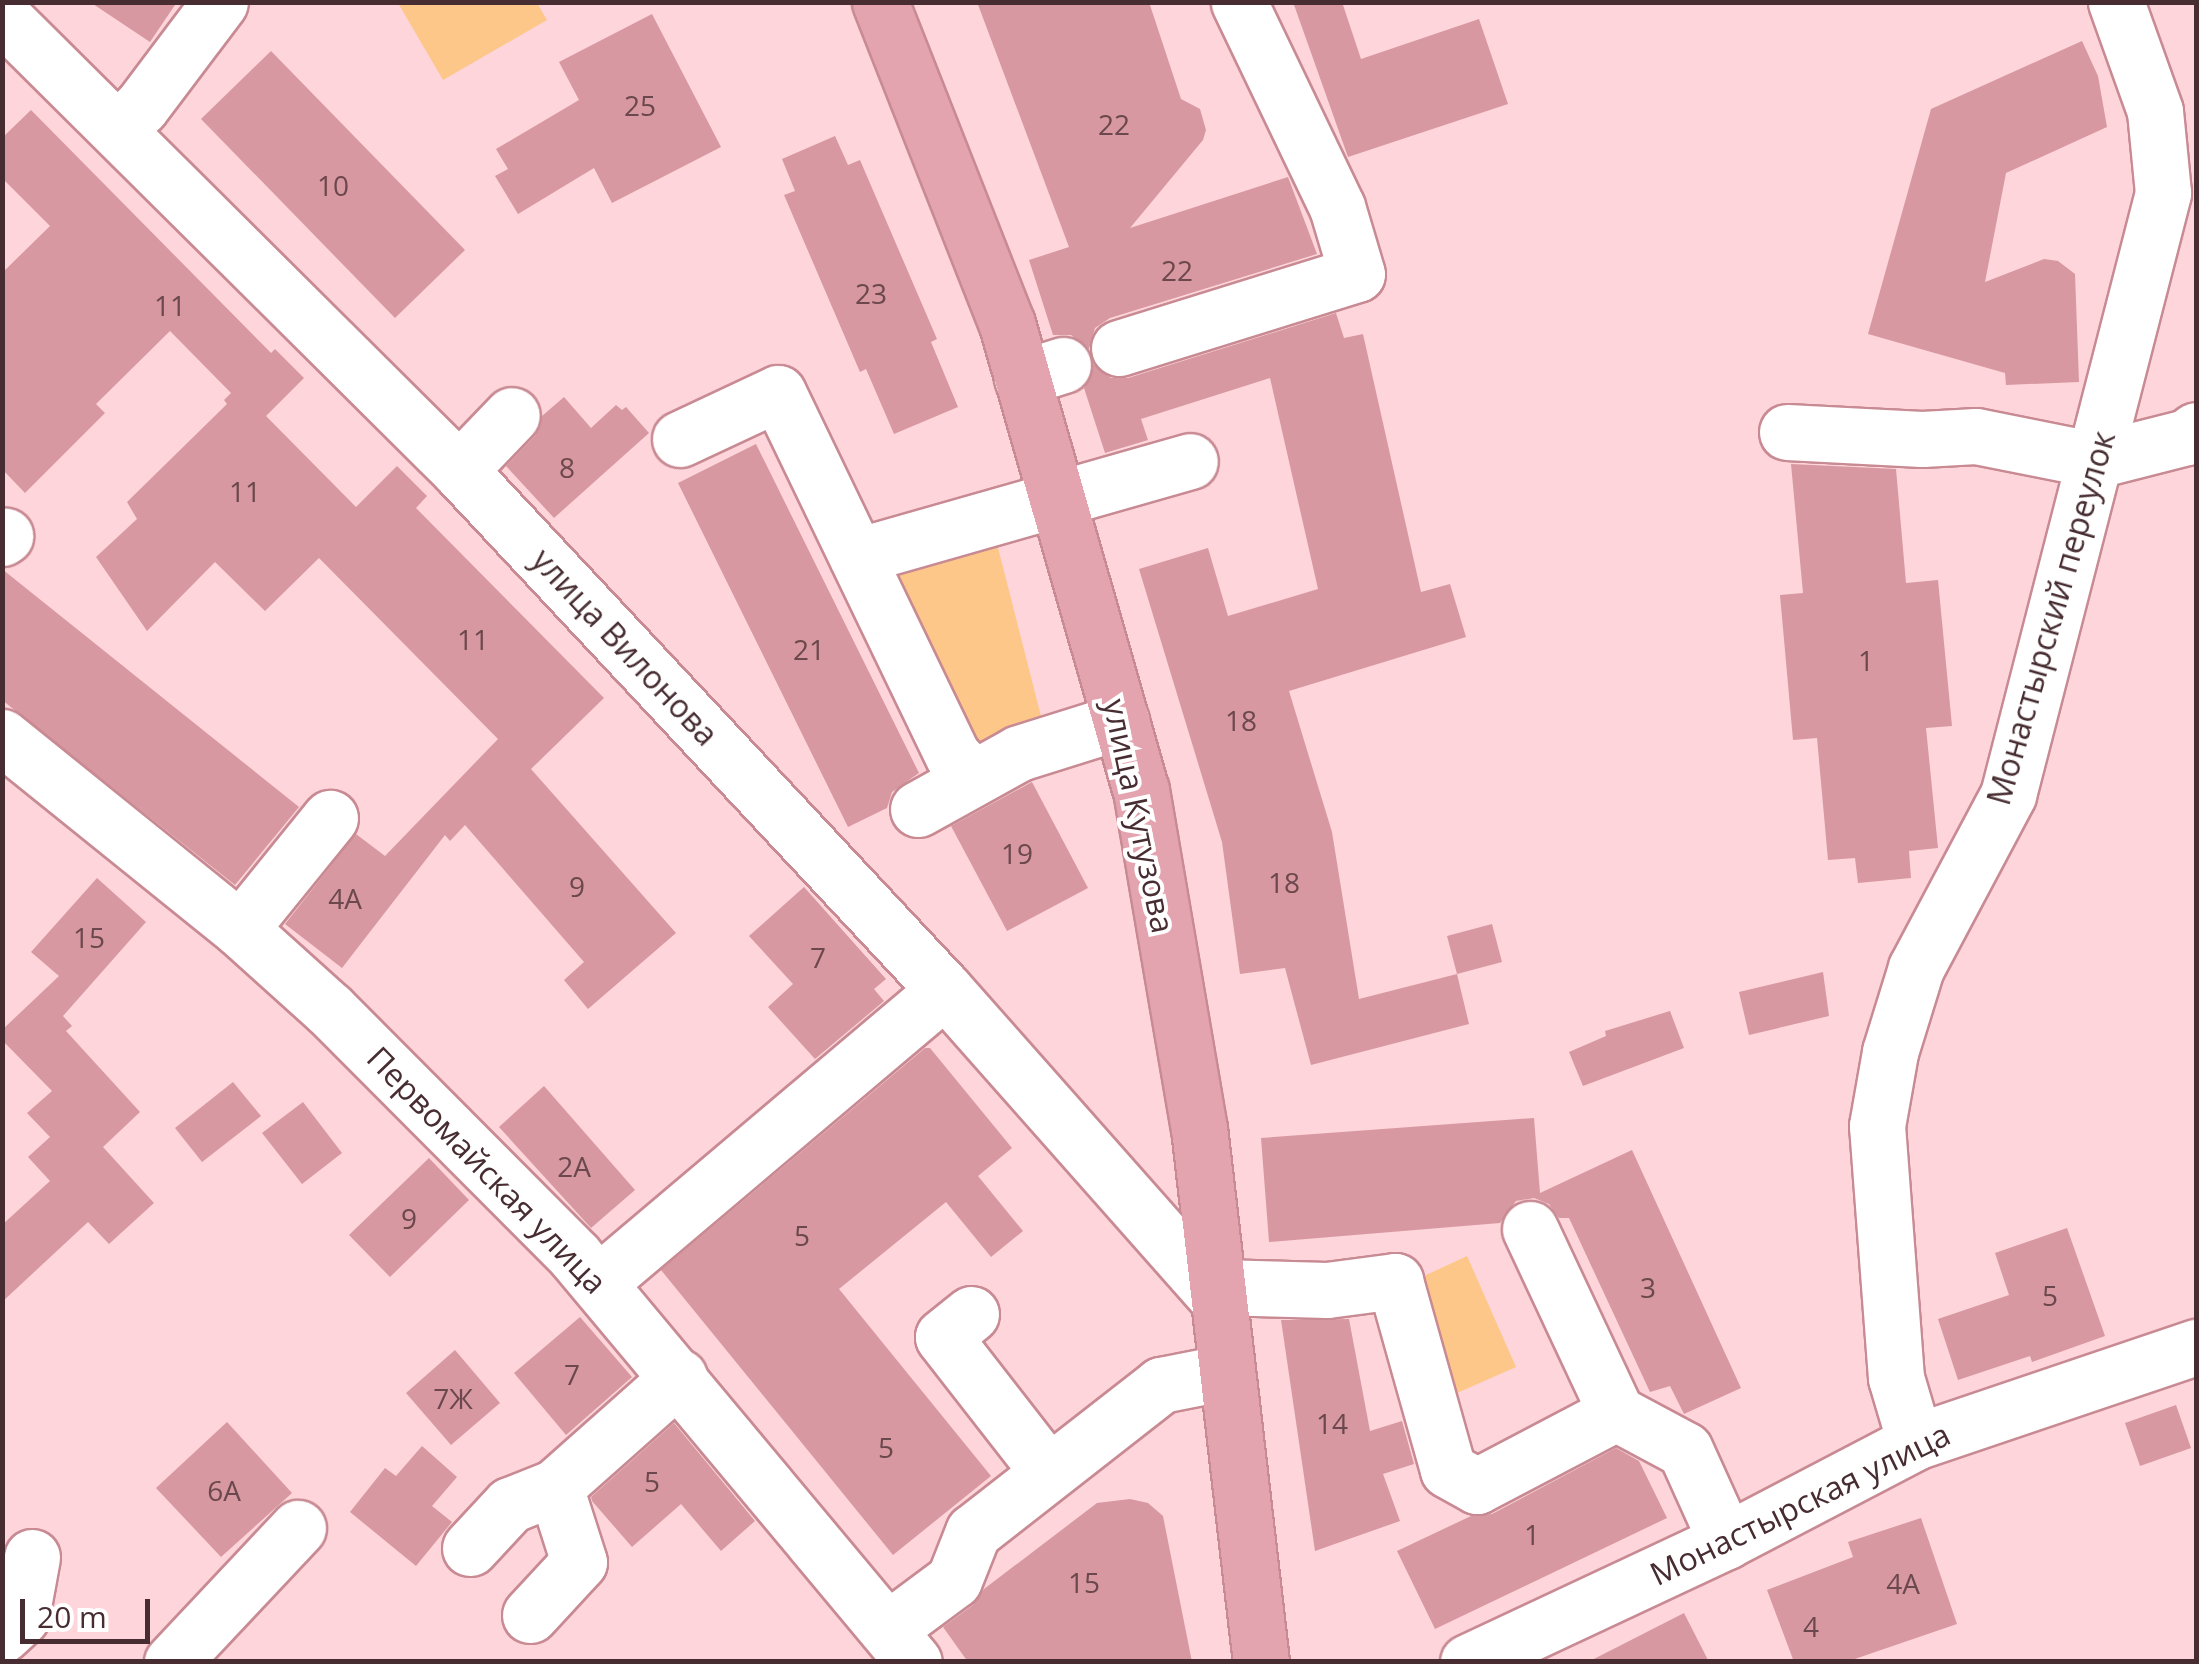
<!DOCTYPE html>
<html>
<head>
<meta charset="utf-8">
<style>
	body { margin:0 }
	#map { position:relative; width:2199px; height:1664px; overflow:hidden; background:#fdd5da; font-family:"Open Sans",sans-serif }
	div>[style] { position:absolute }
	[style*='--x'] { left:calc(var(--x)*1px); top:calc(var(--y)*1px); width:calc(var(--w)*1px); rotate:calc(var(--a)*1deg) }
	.green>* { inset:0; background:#fdc789 }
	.building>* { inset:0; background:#d898a1 }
	.roads { filter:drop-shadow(2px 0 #c88a93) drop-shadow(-2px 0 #c88a93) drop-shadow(0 2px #c88a93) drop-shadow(0 -2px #c88a93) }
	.minor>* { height:55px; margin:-27.5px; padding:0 27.5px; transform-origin:27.5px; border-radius:27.5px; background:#fff }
	.major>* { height:55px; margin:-27.5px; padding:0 27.5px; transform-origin:27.5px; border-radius:27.5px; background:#e3a4b0 }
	span { translate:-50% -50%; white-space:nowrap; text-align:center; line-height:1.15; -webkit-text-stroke:8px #fff; paint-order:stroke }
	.number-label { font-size:28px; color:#6b484d }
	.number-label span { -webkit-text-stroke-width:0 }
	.street-label { font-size:32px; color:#472d31 }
	.frame { position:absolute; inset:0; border:5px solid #472d31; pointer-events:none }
	.scale { position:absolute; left:20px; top:1599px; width:130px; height:45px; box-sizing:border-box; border:5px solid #472d31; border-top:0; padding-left:12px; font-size:30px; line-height:35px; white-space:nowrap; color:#472d31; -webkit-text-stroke:8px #fff; paint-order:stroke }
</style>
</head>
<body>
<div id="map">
	<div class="green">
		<i style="clip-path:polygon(398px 3px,537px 3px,547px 20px,443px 80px)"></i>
		<i style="clip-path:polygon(995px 536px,1043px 724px,978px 746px,885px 569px)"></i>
		<i style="clip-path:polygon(1467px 1256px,1516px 1367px,1457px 1393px,1409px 1283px)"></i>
	</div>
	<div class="building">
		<i style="clip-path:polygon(90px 2px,177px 2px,150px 42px)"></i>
		<i style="clip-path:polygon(977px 2px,1149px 2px,1181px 99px,1200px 109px,1206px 130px,1203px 140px,1130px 228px,1288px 177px,1317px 254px,1110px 318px,1095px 328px,1089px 349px,1071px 335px,1053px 335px,1029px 260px,1069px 247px)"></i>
		<i style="clip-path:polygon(1293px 2px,1342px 2px,1361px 59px,1479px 19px,1508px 104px,1348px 157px)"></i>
		<i style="clip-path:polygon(652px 14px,721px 147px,612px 203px,594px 168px,518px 214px,495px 176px,508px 169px,496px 149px,579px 100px,559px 62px)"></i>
		<i style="clip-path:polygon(2082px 41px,2098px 76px,2107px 127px,2006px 173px,1985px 282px,2044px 259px,2058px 261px,2075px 274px,2079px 382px,2006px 385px,2005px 373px,1868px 334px,1931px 109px)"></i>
		<i style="clip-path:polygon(271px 51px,465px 250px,395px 318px,201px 119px)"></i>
		<i style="clip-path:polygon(31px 110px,271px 353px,275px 349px,304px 378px,266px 416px,356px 507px,397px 466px,427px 496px,416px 508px,604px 698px,531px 769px,676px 933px,588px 1009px,564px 980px,584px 962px,465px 825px,450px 841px,445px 835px,342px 968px,285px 924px,356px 834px,385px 856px,498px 739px,319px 558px,265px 611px,215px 562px,147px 631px,96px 557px,137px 519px,127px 502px,227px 404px,224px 400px,231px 393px,170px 331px,96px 404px,105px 413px,25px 493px,2px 469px,2px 273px,50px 226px,2px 178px,2px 138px)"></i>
		<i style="clip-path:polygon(835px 136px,848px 165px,860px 160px,937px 339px,931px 342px,958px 407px,894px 434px,866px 369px,860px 372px,784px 195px,795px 191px,782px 159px)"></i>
		<i style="clip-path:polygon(1336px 313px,1344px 338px,1363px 334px,1421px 592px,1450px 584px,1466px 637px,1289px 691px,1332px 832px,1359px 999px,1457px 974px,1469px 1024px,1311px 1065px,1285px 968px,1240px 974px,1222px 842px,1139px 569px,1208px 548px,1228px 616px,1318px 589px,1270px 378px,1141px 419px,1148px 440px,1105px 453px,1084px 388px,1093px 364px,1111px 378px,1128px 378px)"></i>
		<i style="clip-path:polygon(564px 397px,591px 428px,616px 405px,622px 410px,626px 407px,649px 433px,554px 518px,506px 466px,535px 436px,542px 416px)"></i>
		<i style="clip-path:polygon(756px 444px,919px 773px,892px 792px,887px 808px,848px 827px,678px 483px)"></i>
		<i style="clip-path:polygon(1791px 464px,1896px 469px,1906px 583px,1938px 580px,1952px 726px,1926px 728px,1938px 848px,1909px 851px,1911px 878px,1858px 883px,1855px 858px,1828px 860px,1817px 738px,1793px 740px,1780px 595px,1803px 593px)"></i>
		<i style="clip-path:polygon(2px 569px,299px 807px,235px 885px,2px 700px)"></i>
		<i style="clip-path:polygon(1032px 782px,1088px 888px,1007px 931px,951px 826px)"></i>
		<i style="clip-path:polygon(97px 878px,146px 922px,63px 1016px,72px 1026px,66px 1031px,140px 1112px,103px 1147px,154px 1203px,109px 1244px,88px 1222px,2px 1302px,2px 1225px,50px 1181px,28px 1157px,50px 1137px,27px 1113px,52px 1091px,2px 1040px,2px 1030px,59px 976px,31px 952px)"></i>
		<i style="clip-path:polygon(804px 887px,886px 979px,874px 989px,884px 1001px,815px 1059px,768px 1007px,793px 984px,749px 936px)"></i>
		<i style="clip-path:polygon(1492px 924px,1502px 962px,1457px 974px,1447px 936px)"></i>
		<i style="clip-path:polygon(1823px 972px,1829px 1016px,1749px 1035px,1739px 992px)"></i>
		<i style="clip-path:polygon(1670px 1011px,1684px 1048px,1583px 1086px,1569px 1052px,1606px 1036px,1605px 1031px)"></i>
		<i style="clip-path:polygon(925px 1048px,930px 1048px,1012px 1148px,978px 1176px,1023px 1231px,991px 1257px,946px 1202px,839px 1289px,991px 1476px,893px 1555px,661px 1270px)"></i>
		<i style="clip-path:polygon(233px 1082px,261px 1116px,202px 1162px,175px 1128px)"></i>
		<i style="clip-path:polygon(544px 1086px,635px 1190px,591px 1228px,499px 1127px)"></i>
		<i style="clip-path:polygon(303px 1102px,342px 1153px,302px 1184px,262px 1133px)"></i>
		<i style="clip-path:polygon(1534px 1118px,1540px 1193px,1632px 1150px,1741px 1388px,1684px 1414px,1670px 1386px,1650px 1392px,1569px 1218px,1559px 1218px,1549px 1204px,1534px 1198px,1516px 1201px,1500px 1223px,1269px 1242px,1261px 1138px)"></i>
		<i style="clip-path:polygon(429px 1158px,469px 1200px,390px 1277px,349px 1235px)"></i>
		<i style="clip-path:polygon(2067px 1228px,2105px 1336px,2032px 1362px,2030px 1356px,1958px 1380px,1938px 1319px,2009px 1295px,1995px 1253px)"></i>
		<i style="clip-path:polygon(580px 1317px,632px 1377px,566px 1435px,514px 1373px)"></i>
		<i style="clip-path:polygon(1349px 1319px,1370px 1431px,1402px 1421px,1414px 1464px,1383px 1474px,1400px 1521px,1315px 1551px,1281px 1320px)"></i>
		<i style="clip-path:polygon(455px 1350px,500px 1403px,451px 1445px,406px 1393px)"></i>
		<i style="clip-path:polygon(2176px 1405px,2191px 1448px,2140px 1466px,2125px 1423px)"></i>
		<i style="clip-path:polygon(227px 1422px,292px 1493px,221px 1557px,156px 1488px)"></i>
		<i style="clip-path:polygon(674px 1423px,755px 1521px,721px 1551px,681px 1504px,632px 1547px,592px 1501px,591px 1497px)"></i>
		<i style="clip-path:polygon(422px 1446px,457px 1477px,432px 1506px,452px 1522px,416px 1566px,350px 1512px,385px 1468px,396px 1476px)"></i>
		<i style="clip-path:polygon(1616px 1448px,1639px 1461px,1667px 1518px,1435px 1629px,1397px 1551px,1471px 1516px,1492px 1514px)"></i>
		<i style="clip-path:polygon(1130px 1499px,1148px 1503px,1163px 1516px,1192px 1662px,968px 1662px,943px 1627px,973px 1605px,984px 1589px,1097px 1503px)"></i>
		<i style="clip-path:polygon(1921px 1518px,1957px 1624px,1846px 1662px,1794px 1662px,1767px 1590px,1853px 1557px,1848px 1542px)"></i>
		<i style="clip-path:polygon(1684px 1613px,1709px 1662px,1588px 1662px)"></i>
	</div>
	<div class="roads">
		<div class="minor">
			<i style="--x:2;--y:16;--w:644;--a:44.81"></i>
			<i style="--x:459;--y:470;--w:712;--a:46.94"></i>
			<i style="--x:945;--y:990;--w:417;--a:48.5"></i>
			<i style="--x:118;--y:129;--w:32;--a:-44"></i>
			<i style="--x:141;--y:107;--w:131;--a:-53"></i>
			<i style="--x:1119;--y:348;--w:249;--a:-17.3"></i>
			<i style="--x:1357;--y:274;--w:70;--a:-106.6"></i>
			<i style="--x:1337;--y:207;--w:227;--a:-115.6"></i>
			<i style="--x:1022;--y:378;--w:43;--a:-17.6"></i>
			<i style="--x:1787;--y:432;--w:135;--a:3"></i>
			<i style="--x:1922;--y:439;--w:54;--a:-3.2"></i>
			<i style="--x:1976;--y:436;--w:122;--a:11.3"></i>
			<i style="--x:2096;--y:460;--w:94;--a:-14.2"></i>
			<i style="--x:2187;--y:437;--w:11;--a:-38"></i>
			<i style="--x:680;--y:439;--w:108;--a:-25.1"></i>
			<i style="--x:778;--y:393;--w:403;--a:64.3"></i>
			<i style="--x:953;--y:756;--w:30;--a:46"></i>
			<i style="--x:459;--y:470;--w:76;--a:-46.1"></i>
			<i style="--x:2;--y:538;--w:4;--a:-34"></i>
			<i style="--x:857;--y:556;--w:346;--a:-15.9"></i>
			<i style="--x:2;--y:737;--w:306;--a:38.9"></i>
			<i style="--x:240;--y:929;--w:121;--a:42"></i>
			<i style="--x:330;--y:1010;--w:346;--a:45.1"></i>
			<i style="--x:574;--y:1255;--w:530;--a:50.13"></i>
			<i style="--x:918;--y:809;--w:115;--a:-29"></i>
			<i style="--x:1019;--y:753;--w:107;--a:-17.4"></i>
			<i style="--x:240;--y:929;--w:143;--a:-51"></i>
			<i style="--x:1530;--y:1229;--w:203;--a:64.9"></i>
			<i style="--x:1616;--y:1413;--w:78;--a:28.2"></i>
			<i style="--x:1685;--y:1450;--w:100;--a:65.7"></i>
			<i style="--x:598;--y:1283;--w:454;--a:-40.2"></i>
			<i style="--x:1219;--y:1287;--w:108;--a:1.6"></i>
			<i style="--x:1327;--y:1290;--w:69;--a:-7.5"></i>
			<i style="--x:1395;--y:1281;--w:196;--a:74.3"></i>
			<i style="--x:1448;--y:1470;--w:33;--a:29"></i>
			<i style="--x:1477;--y:1486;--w:157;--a:-27.7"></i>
			<i style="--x:971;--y:1314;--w:36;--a:141"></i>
			<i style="--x:943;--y:1337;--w:171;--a:52.1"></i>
			<i style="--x:1915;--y:1442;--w:67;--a:-106.5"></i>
			<i style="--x:1896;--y:1378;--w:253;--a:-94.3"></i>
			<i style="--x:1877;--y:1126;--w:75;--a:-80"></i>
			<i style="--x:1890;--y:1052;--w:88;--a:-72.8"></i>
			<i style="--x:1916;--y:968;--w:196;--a:-62"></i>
			<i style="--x:2008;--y:795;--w:622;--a:-75.56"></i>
			<i style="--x:2163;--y:193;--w:82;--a:-95.6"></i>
			<i style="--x:2155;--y:111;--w:116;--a:-109.7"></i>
			<i style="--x:470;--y:1548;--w:59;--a:-47.1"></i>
			<i style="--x:510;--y:1505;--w:48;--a:-21.8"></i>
			<i style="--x:530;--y:1615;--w:72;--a:-47.2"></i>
			<i style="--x:579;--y:1562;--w:79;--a:-107.7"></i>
			<i style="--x:555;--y:1487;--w:166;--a:-41.6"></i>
			<i style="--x:888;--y:1629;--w:82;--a:-36.6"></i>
			<i style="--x:954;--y:1580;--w:52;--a:-68.4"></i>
			<i style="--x:973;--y:1532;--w:239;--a:-38"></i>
			<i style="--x:1161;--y:1385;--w:67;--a:-11.1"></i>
			<i style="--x:2;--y:1635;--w:26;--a:-43"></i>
			<i style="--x:21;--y:1617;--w:61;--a:-79.6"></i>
			<i style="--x:172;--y:1662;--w:184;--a:-46.8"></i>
			<i style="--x:1468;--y:1662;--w:285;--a:-25.1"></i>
			<i style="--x:1726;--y:1541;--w:213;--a:-27.6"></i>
			<i style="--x:1915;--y:1442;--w:297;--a:-18.7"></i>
		</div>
		<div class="major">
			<i style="--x:880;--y:2;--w:346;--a:68.5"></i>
			<i style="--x:1007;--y:324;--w:485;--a:74"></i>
			<i style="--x:1141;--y:790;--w:343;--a:80.3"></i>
			<i style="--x:1199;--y:1128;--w:538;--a:83.38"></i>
		</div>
	</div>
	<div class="number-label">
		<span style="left:640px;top:105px">25</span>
		<span style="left:1114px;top:124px">22</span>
		<span style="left:333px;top:185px">10</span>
		<span style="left:1177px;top:270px">22</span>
		<span style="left:871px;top:293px">23</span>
		<span style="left:170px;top:305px">11</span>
		<span style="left:567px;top:467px">8</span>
		<span style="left:245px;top:491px">11</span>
		<span style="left:473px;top:639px">11</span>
		<span style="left:809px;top:649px">21</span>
		<span style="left:1866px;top:660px">1</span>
		<span style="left:1241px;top:720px">18</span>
		<span style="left:1017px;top:853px">19</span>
		<span style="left:1284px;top:882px">18</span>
		<span style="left:577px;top:886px">9</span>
		<span style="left:345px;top:898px">4А</span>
		<span style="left:89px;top:937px">15</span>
		<span style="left:818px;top:957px">7</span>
		<span style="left:574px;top:1166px">2А</span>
		<span style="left:409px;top:1218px">9</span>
		<span style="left:802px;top:1235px">5</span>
		<span style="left:1648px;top:1287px">3</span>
		<span style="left:2050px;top:1295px">5</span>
		<span style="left:572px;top:1374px">7</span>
		<span style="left:453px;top:1398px">7Ж</span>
		<span style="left:1332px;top:1423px">14</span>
		<span style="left:886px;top:1447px">5</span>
		<span style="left:652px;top:1481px">5</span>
		<span style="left:224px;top:1490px">6А</span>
		<span style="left:1532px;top:1534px">1</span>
		<span style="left:1084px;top:1582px">15</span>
		<span style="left:1903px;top:1583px">4А</span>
		<span style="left:1811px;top:1626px">4</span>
	</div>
	<div class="street-label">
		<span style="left:2051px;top:618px;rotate:-74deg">Монастырский переулок</span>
		<span style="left:625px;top:647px;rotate:47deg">улица Вилонова</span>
		<span style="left:1139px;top:816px;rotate:78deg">улица Кутузова</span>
		<span style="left:487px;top:1170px;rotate:46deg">Первомайская улица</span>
		<span style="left:1800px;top:1504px;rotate:-26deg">Монастырская улица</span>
	</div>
	<div class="frame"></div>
	<div class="scale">20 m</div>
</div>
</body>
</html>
